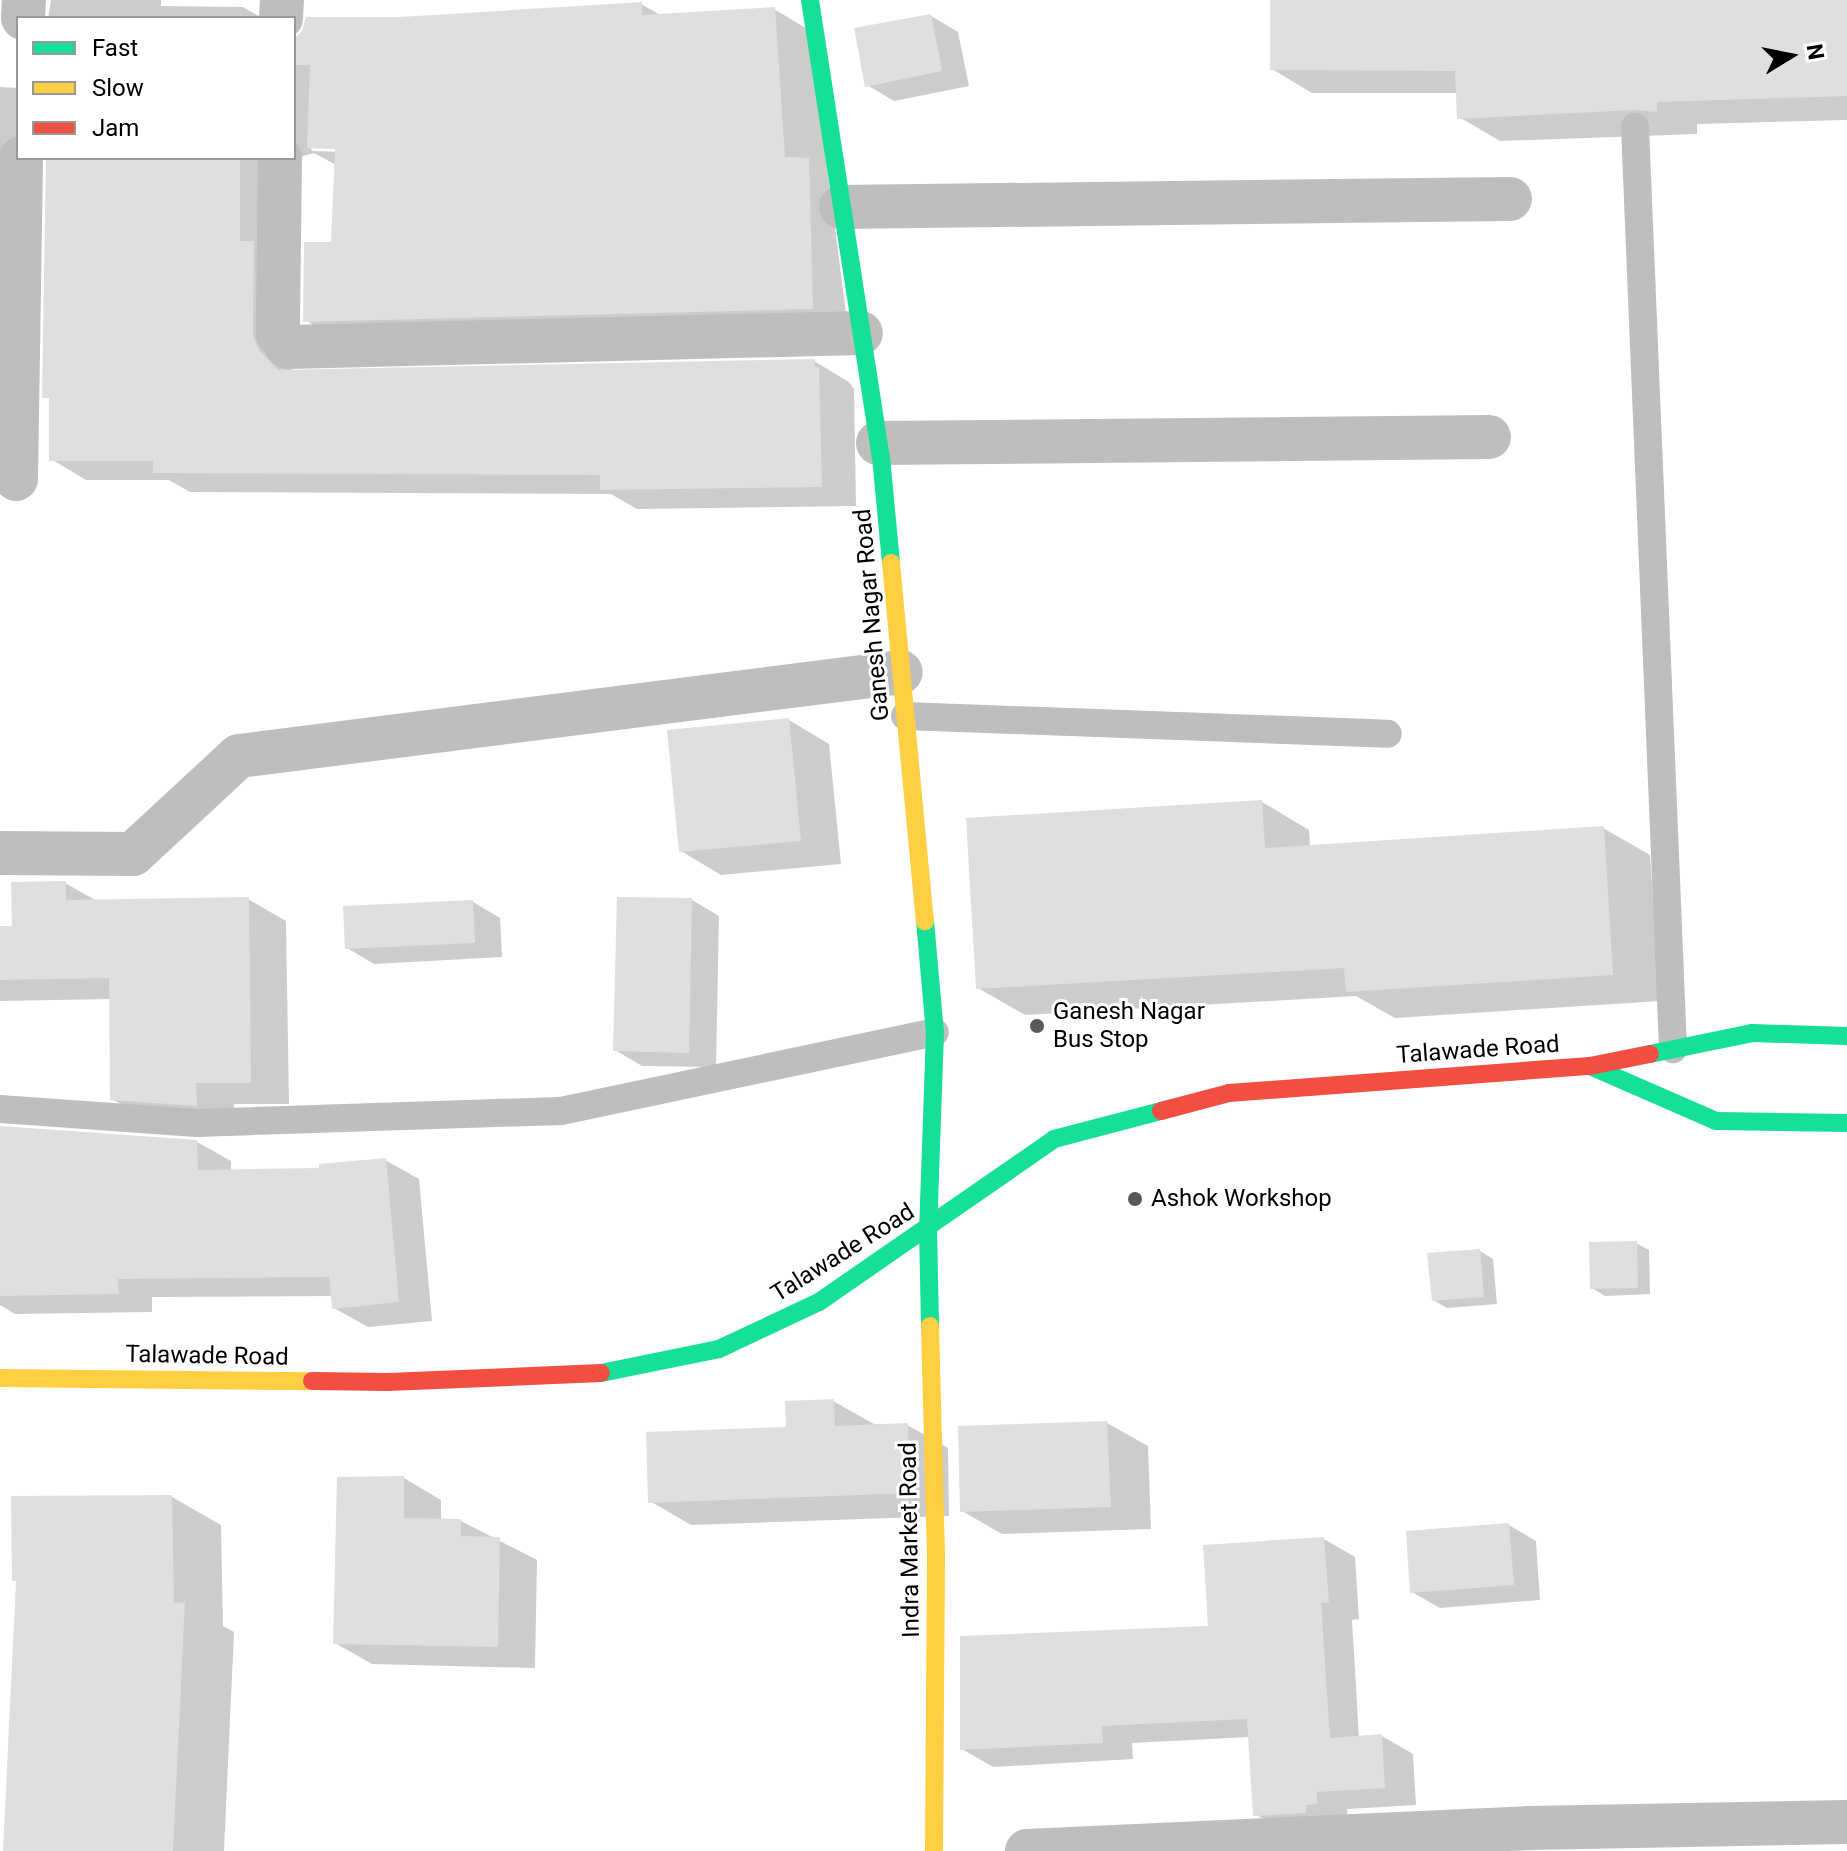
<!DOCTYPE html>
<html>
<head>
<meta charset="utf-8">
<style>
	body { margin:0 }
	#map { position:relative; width:1847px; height:1851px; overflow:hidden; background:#fff; font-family:Roboto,sans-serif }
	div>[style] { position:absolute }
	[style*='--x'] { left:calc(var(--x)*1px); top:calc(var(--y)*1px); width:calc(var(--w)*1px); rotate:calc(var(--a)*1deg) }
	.shadow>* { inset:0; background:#0003 }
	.building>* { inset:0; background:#dfdfdf }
	.lane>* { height:28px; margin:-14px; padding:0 14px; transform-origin:14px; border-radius:14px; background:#bebebe }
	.street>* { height:44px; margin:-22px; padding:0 22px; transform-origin:22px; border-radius:22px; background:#bebebe }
	.fast>* { height:18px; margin:-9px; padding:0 9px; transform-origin:9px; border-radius:9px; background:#16e098 }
	.slow>* { height:18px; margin:-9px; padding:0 9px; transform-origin:9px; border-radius:9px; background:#ffcf43 }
	.jam>* { height:18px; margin:-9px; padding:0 9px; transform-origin:9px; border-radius:9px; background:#f24e42 }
	.dots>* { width:22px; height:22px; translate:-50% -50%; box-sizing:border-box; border:4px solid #fff; border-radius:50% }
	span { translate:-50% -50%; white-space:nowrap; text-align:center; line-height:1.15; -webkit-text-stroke:6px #fff; paint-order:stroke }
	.street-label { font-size:24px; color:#000 }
	.poi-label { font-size:24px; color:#000 }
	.left { translate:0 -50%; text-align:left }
	.legend { position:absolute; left:16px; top:16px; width:280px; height:144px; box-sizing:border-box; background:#fff; border:2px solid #999; margin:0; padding:10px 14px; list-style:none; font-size:24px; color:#000 }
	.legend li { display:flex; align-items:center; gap:16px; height:40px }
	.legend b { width:40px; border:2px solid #999 }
	.north { position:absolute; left:1751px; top:16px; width:80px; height:80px; -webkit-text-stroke:6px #fff; paint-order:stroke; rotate:80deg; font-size:22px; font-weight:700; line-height:32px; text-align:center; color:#000 }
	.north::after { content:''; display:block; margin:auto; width:28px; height:36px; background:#000; clip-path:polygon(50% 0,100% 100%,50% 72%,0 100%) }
</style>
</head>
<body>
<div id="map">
	<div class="shadow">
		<i style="clip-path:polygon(51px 0,161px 0,161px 6px,243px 7px,262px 18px,48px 18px)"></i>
		<i style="clip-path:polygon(1272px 0,1847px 0,1847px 120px,1697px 124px,1697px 134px,1500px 141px,1459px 117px,1458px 93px,1312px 93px,1272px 69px)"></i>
		<i style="clip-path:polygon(evenodd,641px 4px,662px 16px,774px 9px,809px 30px,848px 328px,340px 341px,305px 320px,333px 244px,336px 165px,314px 153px,303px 156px,294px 165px,288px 355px,293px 371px,814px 361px,849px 382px,854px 389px,856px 506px,637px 509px,611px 494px,190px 492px,169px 480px,86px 480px,51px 459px,48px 158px,294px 158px,294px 41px,400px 19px,641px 4px,308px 146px,345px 148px,344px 152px,313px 151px,308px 146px)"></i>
		<i style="clip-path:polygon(931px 16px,958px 32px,969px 86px,894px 101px,867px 85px)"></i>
		<i style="clip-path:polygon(0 87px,18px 88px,18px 158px,0 361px)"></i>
		<i style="clip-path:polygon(789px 720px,829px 744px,841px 864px,721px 875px,681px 851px)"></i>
		<i style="clip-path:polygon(1262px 802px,1309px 830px,1310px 847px,1603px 828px,1650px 855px,1660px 1001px,1395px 1018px,1356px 996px,1025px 1015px,978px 988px)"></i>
		<i style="clip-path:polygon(65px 883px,97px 901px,248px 899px,286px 921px,289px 1104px,234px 1104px,234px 1127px,150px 1121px,112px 1099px,111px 999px,0 1001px,0 928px,14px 928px)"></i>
		<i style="clip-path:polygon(692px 900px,719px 916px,716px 1067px,642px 1066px,615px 1050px)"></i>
		<i style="clip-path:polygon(473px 902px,500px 918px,502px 957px,374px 964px,347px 948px)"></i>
		<i style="clip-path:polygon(0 1128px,197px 1142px,231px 1161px,231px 1172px,321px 1170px,385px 1160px,419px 1179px,432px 1321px,368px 1327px,334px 1308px,333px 1296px,152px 1297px,152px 1312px,15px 1314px,0 1305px)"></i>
		<i style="clip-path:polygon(1636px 1243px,1649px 1250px,1650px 1294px,1605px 1296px,1592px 1288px)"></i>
		<i style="clip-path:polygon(1480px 1251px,1493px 1259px,1497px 1304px,1447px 1308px,1433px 1300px)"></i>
		<i style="clip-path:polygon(833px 1401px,874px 1424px,907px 1425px,948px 1448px,949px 1516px,691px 1525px,650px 1501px,789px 1429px)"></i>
		<i style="clip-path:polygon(1107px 1423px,1148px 1446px,1151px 1529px,1002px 1534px,962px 1511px)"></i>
		<i style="clip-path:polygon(404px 1478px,441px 1500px,441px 1521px,461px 1521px,537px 1560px,535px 1668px,372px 1664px,335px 1643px)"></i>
		<i style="clip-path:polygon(172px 1497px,221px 1525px,223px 1626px,234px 1632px,224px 1851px,5px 1851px,18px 1582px,14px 1580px)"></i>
		<i style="clip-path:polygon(1509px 1525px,1536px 1541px,1540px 1600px,1440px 1608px,1412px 1592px)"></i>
		<i style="clip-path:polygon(1324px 1539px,1355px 1557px,1359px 1619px,1352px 1620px,1359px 1738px,1382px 1736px,1413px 1754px,1416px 1805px,1347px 1809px,1348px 1821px,1286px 1832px,1255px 1814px,1250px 1737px,1132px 1743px,1133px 1759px,993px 1767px,962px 1749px,1210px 1628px)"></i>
	</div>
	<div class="building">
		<i style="clip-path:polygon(1270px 0,1847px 0,1847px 96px,1657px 102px,1657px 112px,1635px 110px,1457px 119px,1455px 71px,1270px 70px)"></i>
		<i style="clip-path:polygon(642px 2px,642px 15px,775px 7px,785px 157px,809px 158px,813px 309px,303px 322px,304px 242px,331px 242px,335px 149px,307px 148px,310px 65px,294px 65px,294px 39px,302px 31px,306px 17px,400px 17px)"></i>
		<i style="clip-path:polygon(931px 14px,942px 71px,865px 87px,854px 28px)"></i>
		<i style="clip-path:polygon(46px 158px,240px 158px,240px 241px,254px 241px,253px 335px,258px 349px,278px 370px,815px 359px,815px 367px,819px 367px,822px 487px,600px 490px,600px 475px,153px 473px,153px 461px,49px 461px,49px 398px,42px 398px)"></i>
		<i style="clip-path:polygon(789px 718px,801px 841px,679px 852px,667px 730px)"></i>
		<i style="clip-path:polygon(1262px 800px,1265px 848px,1604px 826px,1613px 975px,1346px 992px,1344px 968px,976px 989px,966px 818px)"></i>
		<i style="clip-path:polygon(66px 881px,66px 900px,249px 897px,251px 1083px,196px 1083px,197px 1106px,110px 1100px,109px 978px,0 980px,0 926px,12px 926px,11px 882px)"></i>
		<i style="clip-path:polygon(617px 897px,692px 898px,689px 1053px,613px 1051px)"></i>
		<i style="clip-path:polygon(473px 900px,475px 943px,345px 949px,343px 906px)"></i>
		<i style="clip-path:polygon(0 1126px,197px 1140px,198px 1170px,319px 1168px,319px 1164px,386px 1158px,399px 1302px,332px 1309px,329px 1277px,118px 1279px,119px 1294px,0 1296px)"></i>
		<i style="clip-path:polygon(1637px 1241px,1638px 1288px,1590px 1289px,1589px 1242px)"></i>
		<i style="clip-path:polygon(1480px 1249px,1484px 1297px,1432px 1301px,1427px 1253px)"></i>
		<i style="clip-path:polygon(834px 1399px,835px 1426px,908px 1423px,909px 1493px,648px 1503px,646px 1432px,786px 1427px,785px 1401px)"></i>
		<i style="clip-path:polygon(1107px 1421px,1111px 1507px,960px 1512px,958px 1426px)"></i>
		<i style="clip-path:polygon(404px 1476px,404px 1518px,461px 1519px,461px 1536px,500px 1537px,498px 1647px,333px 1644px,337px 1477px)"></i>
		<i style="clip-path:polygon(172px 1495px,174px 1603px,185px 1602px,173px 1851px,3px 1851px,16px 1581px,12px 1581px,11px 1496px)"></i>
		<i style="clip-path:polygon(1509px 1523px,1514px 1585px,1410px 1593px,1406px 1531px)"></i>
		<i style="clip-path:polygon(1324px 1537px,1329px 1602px,1321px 1603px,1330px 1738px,1382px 1734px,1385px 1788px,1317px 1792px,1317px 1804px,1306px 1805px,1306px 1813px,1253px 1816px,1247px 1719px,1102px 1726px,1103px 1743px,960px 1750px,960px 1636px,1208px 1626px,1203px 1545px)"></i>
	</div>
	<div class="lane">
		<i style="--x:1635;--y:127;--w:923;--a:87.64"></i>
		<i style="--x:905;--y:716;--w:483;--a:2.1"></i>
		<i style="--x:0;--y:1109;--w:197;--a:4.1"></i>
		<i style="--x:197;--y:1123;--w:364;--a:-1.9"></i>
		<i style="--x:561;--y:1111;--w:382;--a:-11.9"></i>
	</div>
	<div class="street">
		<i style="--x:23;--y:18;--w:18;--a:-87"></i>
		<i style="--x:281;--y:18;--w:18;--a:-87"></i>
		<i style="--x:280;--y:158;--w:176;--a:90.7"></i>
		<i style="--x:278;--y:334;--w:16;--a:52"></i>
		<i style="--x:288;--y:347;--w:573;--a:-1.4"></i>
		<i style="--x:841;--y:207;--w:669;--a:-0.69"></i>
		<i style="--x:878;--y:443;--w:611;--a:-0.56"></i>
		<i style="--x:16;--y:479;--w:321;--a:-89.1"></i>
		<i style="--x:0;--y:853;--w:133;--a:0.4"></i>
		<i style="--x:133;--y:854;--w:144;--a:-42.8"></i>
		<i style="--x:239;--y:756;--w:667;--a:-7.23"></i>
		<i style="--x:1027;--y:1851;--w:503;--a:-2.62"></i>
		<i style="--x:1529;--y:1828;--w:318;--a:-1.1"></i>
	</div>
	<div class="fast">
		<i style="--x:810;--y:0;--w:462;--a:81.2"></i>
		<i style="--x:881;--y:457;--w:106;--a:84.6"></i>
		<i style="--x:925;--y:921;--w:111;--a:84.9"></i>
		<i style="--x:935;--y:1032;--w:197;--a:92"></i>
		<i style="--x:928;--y:1229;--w:97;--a:88.8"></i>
		<i style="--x:1650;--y:1054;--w:104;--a:-11.6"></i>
		<i style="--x:1752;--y:1033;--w:95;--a:1.8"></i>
		<i style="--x:1590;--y:1066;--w:137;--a:23.6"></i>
		<i style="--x:1716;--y:1121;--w:131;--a:0.9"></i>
		<i style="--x:601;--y:1373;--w:120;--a:-11.5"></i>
		<i style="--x:719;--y:1349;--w:110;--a:-25.2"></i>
		<i style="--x:819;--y:1302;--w:286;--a:-34.7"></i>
		<i style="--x:1054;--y:1139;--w:111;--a:-14.7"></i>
	</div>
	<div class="slow">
		<i style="--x:891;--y:563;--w:360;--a:84.6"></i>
		<i style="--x:930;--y:1326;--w:233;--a:88.5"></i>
		<i style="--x:936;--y:1559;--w:292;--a:90.4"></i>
		<i style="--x:0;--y:1378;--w:312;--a:0.6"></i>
	</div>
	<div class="jam">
		<i style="--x:1161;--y:1111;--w:70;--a:-14.8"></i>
		<i style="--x:1229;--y:1093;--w:362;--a:-4.3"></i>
		<i style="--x:1590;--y:1066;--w:61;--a:-11.3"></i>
		<i style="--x:312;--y:1381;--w:76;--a:0.8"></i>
		<i style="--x:388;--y:1382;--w:213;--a:-2.4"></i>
	</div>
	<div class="dots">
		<i style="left:1037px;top:1026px;background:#595959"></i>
		<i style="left:1135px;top:1199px;background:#595959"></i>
	</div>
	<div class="street-label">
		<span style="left:872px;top:615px;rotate:-95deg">Ganesh Nagar Road</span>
		<span style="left:1478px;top:1050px;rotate:-4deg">Talawade Road</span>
		<span style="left:843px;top:1253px;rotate:-32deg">Talawade Road</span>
		<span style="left:207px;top:1356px;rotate:1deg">Talawade Road</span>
		<span style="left:910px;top:1540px;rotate:-91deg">Indra Market Road</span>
	</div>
	<div class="poi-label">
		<span class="left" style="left:1053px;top:1026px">Ganesh Nagar<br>Bus Stop</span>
		<span class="left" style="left:1151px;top:1199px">Ashok Workshop</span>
	</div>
	<ul class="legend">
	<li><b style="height:10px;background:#16e098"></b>Fast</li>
	<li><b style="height:10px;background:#ffcf43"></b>Slow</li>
	<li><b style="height:10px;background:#f24e42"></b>Jam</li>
	</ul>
	<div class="north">N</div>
</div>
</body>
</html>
